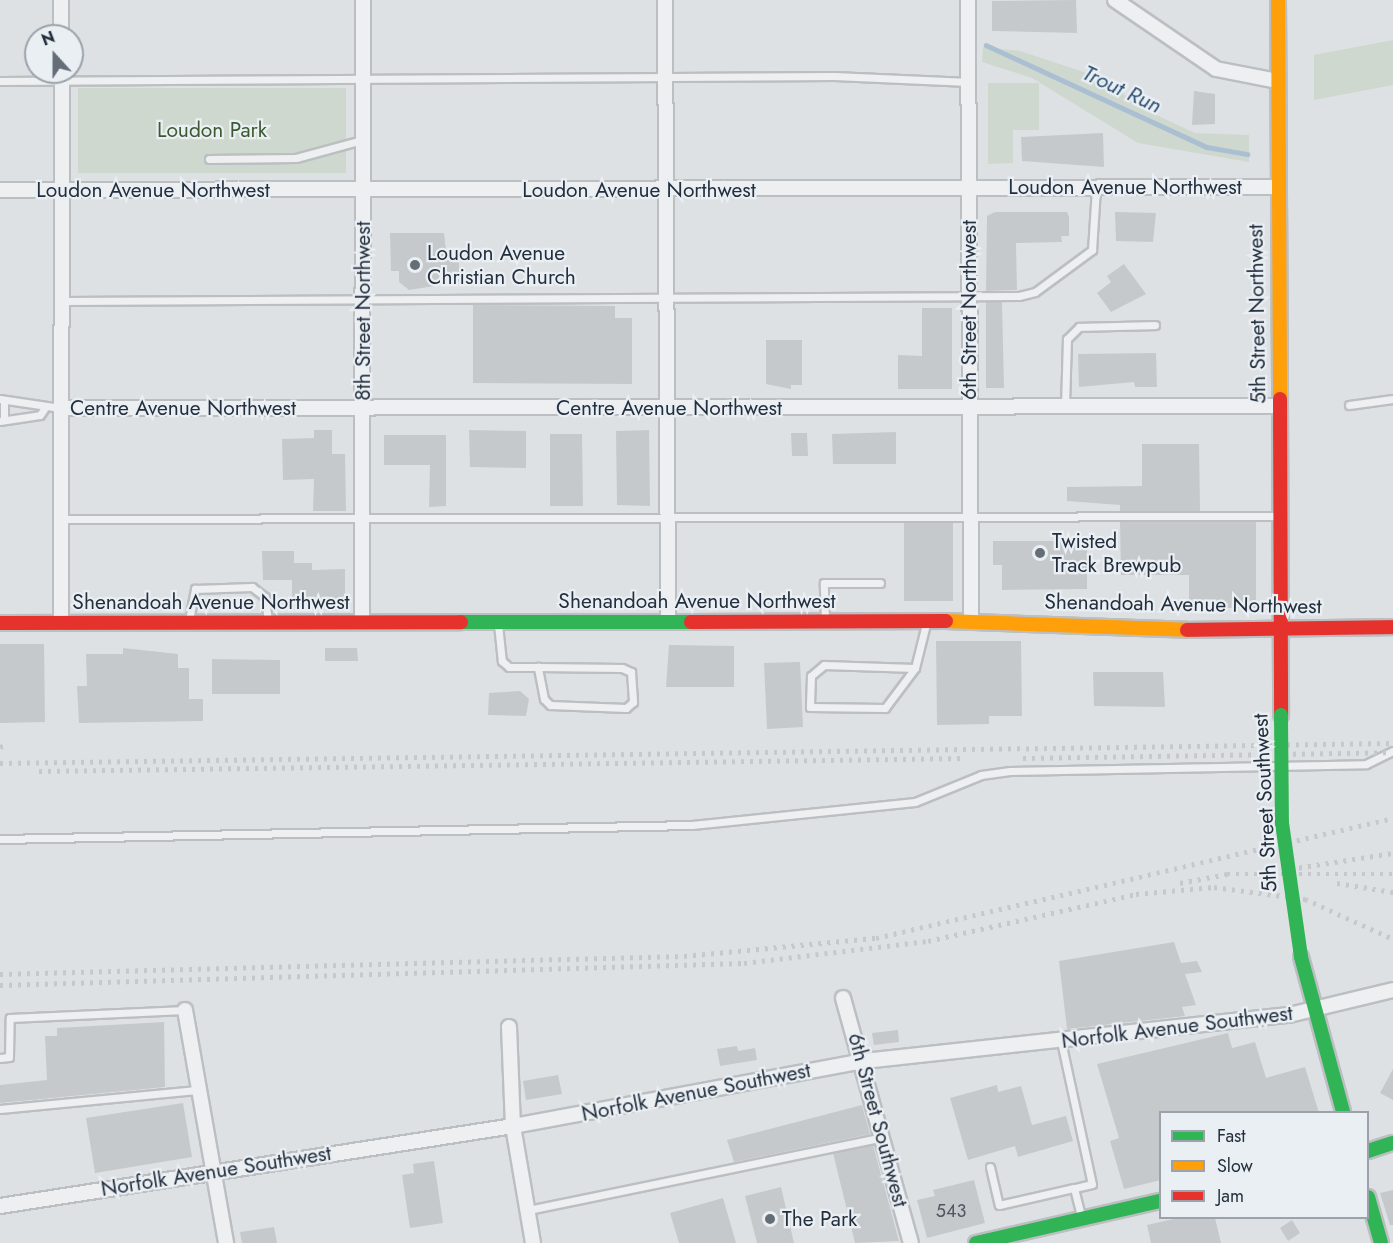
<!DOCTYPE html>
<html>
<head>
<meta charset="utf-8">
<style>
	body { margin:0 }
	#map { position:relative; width:1393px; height:1243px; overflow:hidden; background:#dee1e4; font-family:Jost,sans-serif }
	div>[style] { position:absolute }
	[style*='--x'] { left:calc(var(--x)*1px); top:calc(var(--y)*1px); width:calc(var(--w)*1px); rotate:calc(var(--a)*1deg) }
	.green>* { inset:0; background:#cfd8ce }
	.stream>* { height:4.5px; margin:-2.25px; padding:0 2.25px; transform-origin:2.25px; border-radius:2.25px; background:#aabfd2 }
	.building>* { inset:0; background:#c6c9cc }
	.roads { filter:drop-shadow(2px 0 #bcbfc2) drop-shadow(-2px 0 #bcbfc2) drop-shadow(0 2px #bcbfc2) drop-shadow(0 -2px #bcbfc2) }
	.lane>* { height:7px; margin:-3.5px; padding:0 3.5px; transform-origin:3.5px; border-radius:3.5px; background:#edeff1 }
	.street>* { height:14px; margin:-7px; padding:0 7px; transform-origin:7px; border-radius:7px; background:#edeff1 }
	.fast>* { height:14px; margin:-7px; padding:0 7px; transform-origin:7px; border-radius:7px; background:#30b455 }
	.slow>* { height:14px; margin:-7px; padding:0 7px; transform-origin:7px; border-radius:7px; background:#ff9f0a }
	.jam>* { height:14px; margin:-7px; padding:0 7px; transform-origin:7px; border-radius:7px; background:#e5322d }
	.rail>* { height:4.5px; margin-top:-2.25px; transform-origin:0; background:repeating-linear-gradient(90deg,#c6c9cc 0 3px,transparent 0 9px) }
	.fast-bridge>* { height:14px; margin:-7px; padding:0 7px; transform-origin:7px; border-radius:7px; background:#30b455 }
	.dots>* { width:16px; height:16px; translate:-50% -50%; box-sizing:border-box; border:3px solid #eaeff4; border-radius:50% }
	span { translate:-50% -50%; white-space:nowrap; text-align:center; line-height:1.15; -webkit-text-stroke:4.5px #eaeff4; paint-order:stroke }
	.number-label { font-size:18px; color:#4d5662 }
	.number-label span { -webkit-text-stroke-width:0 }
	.park-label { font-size:21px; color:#3b5a31 }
	.street-label { font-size:21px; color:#242f3d }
	.poi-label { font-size:21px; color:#242f3d }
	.left { translate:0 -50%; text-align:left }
	.water-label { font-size:22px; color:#2c4f73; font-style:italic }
	.legend { position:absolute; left:1159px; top:1111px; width:210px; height:108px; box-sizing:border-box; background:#eaeff4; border:2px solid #9ba2ab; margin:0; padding:8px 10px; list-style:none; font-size:18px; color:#242f3d }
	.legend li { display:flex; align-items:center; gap:12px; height:30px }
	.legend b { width:30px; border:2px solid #9ba2ab }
	.north { position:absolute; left:24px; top:24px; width:60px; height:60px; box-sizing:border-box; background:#eaeff4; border:2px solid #9ba2ab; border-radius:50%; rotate:339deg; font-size:16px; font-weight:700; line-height:24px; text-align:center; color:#242f3d }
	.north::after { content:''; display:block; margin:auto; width:21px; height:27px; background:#656d77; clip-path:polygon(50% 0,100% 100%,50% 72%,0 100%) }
</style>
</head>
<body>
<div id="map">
	<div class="green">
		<i style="clip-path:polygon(1393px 40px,1393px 85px,1314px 100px,1314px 55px)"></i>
		<i style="clip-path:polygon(983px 47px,1020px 51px,1099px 77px,1148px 111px,1195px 133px,1249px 135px,1249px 162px,1138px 143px,1032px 78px,982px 62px)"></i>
		<i style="clip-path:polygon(988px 83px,1039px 83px,1039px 130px,1013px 130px,1013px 163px,988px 164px)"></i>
		<i style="clip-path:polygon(78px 88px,346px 88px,346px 173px,78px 173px)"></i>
	</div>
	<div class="stream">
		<i style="--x:986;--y:45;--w:243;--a:24.8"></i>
		<i style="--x:1207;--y:147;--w:41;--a:9.9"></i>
	</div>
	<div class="building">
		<i style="clip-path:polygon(1076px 0,1077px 33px,992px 31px,992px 1px)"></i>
		<i style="clip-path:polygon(1194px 91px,1215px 94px,1215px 124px,1192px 125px)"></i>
		<i style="clip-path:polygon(1103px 133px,1104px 167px,1022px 161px,1021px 137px)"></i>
		<i style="clip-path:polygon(995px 212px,1067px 212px,1069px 217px,1069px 236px,1061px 236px,1062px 242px,1016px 243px,1017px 290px,986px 291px,987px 216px)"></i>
		<i style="clip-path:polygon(1115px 212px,1156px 213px,1153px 242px,1116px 241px)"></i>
		<i style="clip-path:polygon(390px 233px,444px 233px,447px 260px,459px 260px,459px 282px,409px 290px,399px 282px,399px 271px,391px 271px)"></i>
		<i style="clip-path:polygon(1124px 264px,1146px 294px,1111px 312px,1097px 293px,1111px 282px,1107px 276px)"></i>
		<i style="clip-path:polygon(986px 302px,1002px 302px,1004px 388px,986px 388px)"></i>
		<i style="clip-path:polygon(473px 305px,615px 306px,615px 318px,632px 318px,632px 384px,473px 383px)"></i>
		<i style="clip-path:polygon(922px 308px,952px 308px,952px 389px,898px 389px,898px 355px,922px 356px)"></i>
		<i style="clip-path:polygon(766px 340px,802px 340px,802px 385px,791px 385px,791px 389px,766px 384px)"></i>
		<i style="clip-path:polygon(1156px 353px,1157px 387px,1135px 387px,1134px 382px,1079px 387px,1078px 354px)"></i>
		<i style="clip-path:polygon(314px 430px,332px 430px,332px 454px,345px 454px,346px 511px,313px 511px,314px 479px,283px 480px,282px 439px,314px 438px)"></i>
		<i style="clip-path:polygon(469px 430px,526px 431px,526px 468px,470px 467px)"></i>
		<i style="clip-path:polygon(649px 430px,650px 506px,617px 505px,616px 431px)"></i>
		<i style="clip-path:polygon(896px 432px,896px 464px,833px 464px,832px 434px)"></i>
		<i style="clip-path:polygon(791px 433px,807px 433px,808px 456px,792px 456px)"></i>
		<i style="clip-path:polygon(550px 434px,582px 434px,583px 506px,550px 506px)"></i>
		<i style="clip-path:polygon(384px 435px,446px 435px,446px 506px,429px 507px,430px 465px,384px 465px)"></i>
		<i style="clip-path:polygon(1142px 444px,1199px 444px,1200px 511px,1120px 511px,1120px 505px,1067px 501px,1067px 487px,1142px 486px)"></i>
		<i style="clip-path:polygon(953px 522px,953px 601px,904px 601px,904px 523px)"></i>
		<i style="clip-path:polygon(1120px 522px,1256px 522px,1256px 608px,1189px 608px,1189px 575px,1121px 575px)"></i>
		<i style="clip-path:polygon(993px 541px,1087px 541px,1087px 589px,1002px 590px,1002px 565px,993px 565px)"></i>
		<i style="clip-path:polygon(262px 551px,294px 551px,294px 563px,312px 563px,312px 570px,345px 569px,345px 598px,292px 599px,292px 580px,263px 580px)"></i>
		<i style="clip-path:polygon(936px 641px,1021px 641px,1022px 716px,989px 716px,989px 724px,937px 725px)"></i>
		<i style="clip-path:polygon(0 644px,44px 644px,45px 722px,0 723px)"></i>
		<i style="clip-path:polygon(669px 645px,734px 646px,734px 687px,666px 687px)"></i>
		<i style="clip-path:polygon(123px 648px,178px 654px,178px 668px,189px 668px,189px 699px,203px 699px,203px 721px,79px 723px,77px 686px,87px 686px,86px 654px,123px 654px)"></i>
		<i style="clip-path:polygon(325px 648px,357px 648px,358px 661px,325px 661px)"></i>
		<i style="clip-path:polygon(212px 659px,280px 660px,280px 694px,212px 694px)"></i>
		<i style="clip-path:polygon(800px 662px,803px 727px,767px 729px,764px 663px)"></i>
		<i style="clip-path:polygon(1093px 672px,1163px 672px,1165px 707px,1094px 706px)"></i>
		<i style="clip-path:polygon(520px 691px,529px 699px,526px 716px,488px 715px,489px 693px)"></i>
		<i style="clip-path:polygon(1174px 942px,1181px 963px,1197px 961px,1202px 972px,1185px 974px,1196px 1005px,1182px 1007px,1185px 1016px,1067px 1029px,1059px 961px)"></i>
		<i style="clip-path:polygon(164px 1022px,165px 1087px,0 1103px,0 1085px,47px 1080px,45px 1036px,57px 1036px,57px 1028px)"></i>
		<i style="clip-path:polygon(898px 1030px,899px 1042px,874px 1045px,872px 1033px)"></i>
		<i style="clip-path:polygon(1228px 1033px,1232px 1048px,1255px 1042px,1266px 1078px,1305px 1067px,1319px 1113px,1161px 1113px,1161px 1180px,1124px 1189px,1110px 1141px,1119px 1138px,1097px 1064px)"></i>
		<i style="clip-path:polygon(737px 1046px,738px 1051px,755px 1048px,757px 1060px,720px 1066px,717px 1049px)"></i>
		<i style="clip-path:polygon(1393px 1069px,1393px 1100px,1380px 1093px)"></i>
		<i style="clip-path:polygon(558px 1075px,562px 1094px,526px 1100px,523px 1081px)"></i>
		<i style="clip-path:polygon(997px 1085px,998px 1092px,1021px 1086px,1032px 1125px,1066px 1116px,1073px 1141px,1018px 1157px,1015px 1146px,968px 1160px,950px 1098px)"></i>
		<i style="clip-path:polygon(183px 1103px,192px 1157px,95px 1173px,86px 1118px)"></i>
		<i style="clip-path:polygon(862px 1105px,870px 1134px,734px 1162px,727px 1140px)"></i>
		<i style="clip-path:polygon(873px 1145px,899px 1241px,855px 1243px,833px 1153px)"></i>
		<i style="clip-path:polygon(434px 1161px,443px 1223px,410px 1228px,402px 1175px,414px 1173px,413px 1164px)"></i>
		<i style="clip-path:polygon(974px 1180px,985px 1223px,927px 1238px,917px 1200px,935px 1196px,933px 1190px)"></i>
		<i style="clip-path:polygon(781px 1187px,794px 1243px,757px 1243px,745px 1196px)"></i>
		<i style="clip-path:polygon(1393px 1190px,1393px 1225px,1390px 1225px,1380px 1193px)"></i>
		<i style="clip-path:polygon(723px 1198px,736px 1243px,679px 1243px,670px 1213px)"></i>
		<i style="clip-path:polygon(1178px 1218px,1215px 1218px,1221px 1243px,1151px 1243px,1147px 1225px)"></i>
		<i style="clip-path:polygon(1292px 1220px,1300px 1233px,1288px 1241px,1280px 1228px)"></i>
		<i style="clip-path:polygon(274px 1227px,277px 1243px,242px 1243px,240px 1232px)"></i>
	</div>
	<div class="roads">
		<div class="lane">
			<i style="--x:0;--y:81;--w:834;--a:-0.34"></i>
			<i style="--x:834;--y:76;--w:135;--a:2.5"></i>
			<i style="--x:209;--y:159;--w:87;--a:-0.7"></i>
			<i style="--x:296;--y:158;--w:68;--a:-15.3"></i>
			<i style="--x:64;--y:301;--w:955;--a:-0.3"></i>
			<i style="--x:1019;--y:296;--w:16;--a:-14"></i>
			<i style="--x:1035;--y:292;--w:71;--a:-36.4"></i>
			<i style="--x:1092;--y:250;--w:62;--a:-86.3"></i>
			<i style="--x:0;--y:399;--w:61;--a:8.5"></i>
			<i style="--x:1349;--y:405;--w:44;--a:-7.8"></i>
			<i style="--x:1065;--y:406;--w:67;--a:-88.3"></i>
			<i style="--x:1067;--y:339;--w:17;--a:-45"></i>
			<i style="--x:1079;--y:327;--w:76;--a:-1.5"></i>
			<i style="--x:4;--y:419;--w:18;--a:-90"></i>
			<i style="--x:0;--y:421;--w:40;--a:-8.5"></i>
			<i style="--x:40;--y:415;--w:7;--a:-56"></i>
			<i style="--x:60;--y:519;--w:1218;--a:-0.14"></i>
			<i style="--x:825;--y:619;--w:36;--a:-92"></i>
			<i style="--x:824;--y:583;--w:56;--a:0"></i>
			<i style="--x:189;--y:620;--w:32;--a:-79"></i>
			<i style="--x:195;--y:589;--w:57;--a:-2"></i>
			<i style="--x:252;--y:587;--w:16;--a:38"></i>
			<i style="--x:265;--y:597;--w:23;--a:83"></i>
			<i style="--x:498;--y:624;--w:37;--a:84"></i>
			<i style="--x:502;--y:661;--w:9;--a:41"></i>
			<i style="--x:509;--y:667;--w:29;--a:0"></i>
			<i style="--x:538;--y:667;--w:84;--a:0.7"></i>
			<i style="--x:622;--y:668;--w:10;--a:24"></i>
			<i style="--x:631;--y:672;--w:30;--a:86"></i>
			<i style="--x:633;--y:702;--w:9;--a:139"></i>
			<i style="--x:626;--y:708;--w:76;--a:-177.7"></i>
			<i style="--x:550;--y:705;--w:8;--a:-135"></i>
			<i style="--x:544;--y:699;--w:33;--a:-101"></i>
			<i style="--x:915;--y:668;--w:91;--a:-178.1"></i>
			<i style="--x:824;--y:665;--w:17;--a:140"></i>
			<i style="--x:811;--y:676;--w:31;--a:92"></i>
			<i style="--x:810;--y:707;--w:75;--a:0.8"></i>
			<i style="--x:885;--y:708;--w:50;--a:-53.1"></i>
			<i style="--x:915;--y:668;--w:45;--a:-76"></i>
			<i style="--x:0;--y:839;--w:692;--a:-1.16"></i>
			<i style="--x:692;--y:825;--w:224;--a:-5.9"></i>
			<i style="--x:915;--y:802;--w:71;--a:-22.2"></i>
			<i style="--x:981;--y:775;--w:29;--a:-8"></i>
			<i style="--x:1010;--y:771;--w:356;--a:-1.1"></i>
			<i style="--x:1366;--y:764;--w:30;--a:-26"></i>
			<i style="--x:1061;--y:1041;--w:146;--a:77.8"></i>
			<i style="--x:1092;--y:1184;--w:18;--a:167"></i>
			<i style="--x:0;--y:1058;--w:9;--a:-6"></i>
			<i style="--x:9;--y:1057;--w:39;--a:-89"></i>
			<i style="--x:10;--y:1018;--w:175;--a:-2.6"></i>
			<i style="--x:0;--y:1109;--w:200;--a:-5.5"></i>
			<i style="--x:990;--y:1167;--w:39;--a:77"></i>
			<i style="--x:999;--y:1205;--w:77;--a:-12.8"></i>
			<i style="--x:1074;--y:1188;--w:29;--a:76"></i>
			<i style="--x:528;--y:1210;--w:362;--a:-11.6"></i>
		</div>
		<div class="street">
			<i style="--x:61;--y:0;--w:36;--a:90"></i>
			<i style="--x:665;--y:0;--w:621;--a:89.72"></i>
			<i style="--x:968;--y:0;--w:621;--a:89.72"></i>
			<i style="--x:1115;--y:0;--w:122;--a:34.3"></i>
			<i style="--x:1216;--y:69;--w:62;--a:11.1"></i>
			<i style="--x:0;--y:190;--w:1277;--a:-0.13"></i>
			<i style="--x:60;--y:408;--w:1219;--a:-0.09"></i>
			<i style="--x:362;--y:622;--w:622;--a:-89.91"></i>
			<i style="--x:61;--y:623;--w:551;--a:-89.9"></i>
			<i style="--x:843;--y:998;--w:254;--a:74.5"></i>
			<i style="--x:185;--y:1010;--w:237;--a:80"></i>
			<i style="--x:509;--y:1027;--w:99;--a:87.7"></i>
			<i style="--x:513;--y:1126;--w:119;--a:80.3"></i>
			<i style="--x:0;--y:1206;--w:519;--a:-8.86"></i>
			<i style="--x:513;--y:1126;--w:357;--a:-10.5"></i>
			<i style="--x:864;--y:1061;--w:427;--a:-6.2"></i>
			<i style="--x:1289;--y:1015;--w:107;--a:-13.5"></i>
		</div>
		<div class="fast">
			<i style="--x:461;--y:622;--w:230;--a:0"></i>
			<i style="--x:1301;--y:957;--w:161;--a:74.8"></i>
			<i style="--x:1368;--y:1151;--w:26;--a:-18"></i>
			<i style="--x:1368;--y:1197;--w:48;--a:74.2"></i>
			<i style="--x:976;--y:1243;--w:189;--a:-12.9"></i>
		</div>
		<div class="slow">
			<i style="--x:1278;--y:0;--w:399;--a:89.7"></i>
			<i style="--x:946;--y:621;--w:241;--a:2.1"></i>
		</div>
		<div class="jam">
			<i style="--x:1280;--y:399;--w:316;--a:89.8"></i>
			<i style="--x:691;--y:622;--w:255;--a:-0.2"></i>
			<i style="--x:0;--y:623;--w:461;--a:-0.1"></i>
			<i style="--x:1187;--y:630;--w:206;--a:-0.8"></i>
		</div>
	</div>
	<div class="rail">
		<i style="--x:0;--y:747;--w:9;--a:-21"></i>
		<i style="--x:1023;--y:758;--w:366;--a:-0.9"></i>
		<i style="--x:0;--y:763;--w:1393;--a:-0.82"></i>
		<i style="--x:39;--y:771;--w:927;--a:-0.8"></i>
		<i style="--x:1290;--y:869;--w:104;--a:-8.8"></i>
		<i style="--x:1180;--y:883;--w:48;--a:-10.8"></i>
		<i style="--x:1227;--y:874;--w:166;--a:0"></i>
		<i style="--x:1337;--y:883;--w:57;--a:9.1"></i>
		<i style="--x:0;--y:974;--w:684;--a:-1.51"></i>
		<i style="--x:684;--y:956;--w:193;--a:-5.4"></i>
		<i style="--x:876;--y:938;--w:531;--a:-13.07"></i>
		<i style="--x:0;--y:985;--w:744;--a:-1.69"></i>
		<i style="--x:744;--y:963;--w:185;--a:-6.8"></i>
		<i style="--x:928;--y:941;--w:213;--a:-12.7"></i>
		<i style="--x:1136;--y:894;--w:78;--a:-5.1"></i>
		<i style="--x:1214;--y:887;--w:92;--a:7.5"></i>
		<i style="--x:1305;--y:899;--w:97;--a:24.4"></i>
	</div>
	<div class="fast-bridge">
		<i style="--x:1281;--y:715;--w:108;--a:89.5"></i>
		<i style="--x:1282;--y:823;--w:135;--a:81.9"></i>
	</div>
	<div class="dots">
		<i style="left:415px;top:265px;background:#656d77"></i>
		<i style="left:1040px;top:553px;background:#656d77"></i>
		<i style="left:770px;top:1219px;background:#656d77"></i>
	</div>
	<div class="number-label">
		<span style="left:951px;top:1211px">543</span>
	</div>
	<div class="park-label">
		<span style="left:212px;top:130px">Loudon Park</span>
	</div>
	<div class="street-label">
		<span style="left:1125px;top:187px">Loudon Avenue Northwest</span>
		<span style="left:153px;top:190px">Loudon Avenue Northwest</span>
		<span style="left:639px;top:190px">Loudon Avenue Northwest</span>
		<span style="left:969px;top:310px;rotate:-90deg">6th Street Northwest</span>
		<span style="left:363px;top:311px;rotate:-90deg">8th Street Northwest</span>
		<span style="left:1257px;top:314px;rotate:-91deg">5th Street Northwest</span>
		<span style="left:183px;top:408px">Centre Avenue Northwest</span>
		<span style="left:669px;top:408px">Centre Avenue Northwest</span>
		<span style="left:697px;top:601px">Shenandoah Avenue Northwest</span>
		<span style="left:211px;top:602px">Shenandoah Avenue Northwest</span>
		<span style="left:1183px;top:604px;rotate:1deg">Shenandoah Avenue Northwest</span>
		<span style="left:1265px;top:803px;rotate:-93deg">5th Street Southwest</span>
		<span style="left:1177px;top:1027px;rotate:-7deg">Norfolk Avenue Southwest</span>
		<span style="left:696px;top:1092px;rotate:-11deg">Norfolk Avenue Southwest</span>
		<span style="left:878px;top:1120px;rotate:75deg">6th Street Southwest</span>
		<span style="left:216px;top:1171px;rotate:-9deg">Norfolk Avenue Southwest</span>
	</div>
	<div class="poi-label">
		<span class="left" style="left:427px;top:265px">Loudon Avenue<br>Christian Church</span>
		<span class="left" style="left:1052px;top:553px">Twisted<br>Track Brewpub</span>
		<span class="left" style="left:782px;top:1219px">The Park</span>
	</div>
	<div class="water-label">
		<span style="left:1122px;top:89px;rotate:25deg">Trout Run</span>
	</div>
	<ul class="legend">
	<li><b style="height:8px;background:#30b455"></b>Fast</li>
	<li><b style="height:8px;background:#ff9f0a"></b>Slow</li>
	<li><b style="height:8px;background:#e5322d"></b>Jam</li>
	</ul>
	<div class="north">N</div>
</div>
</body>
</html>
